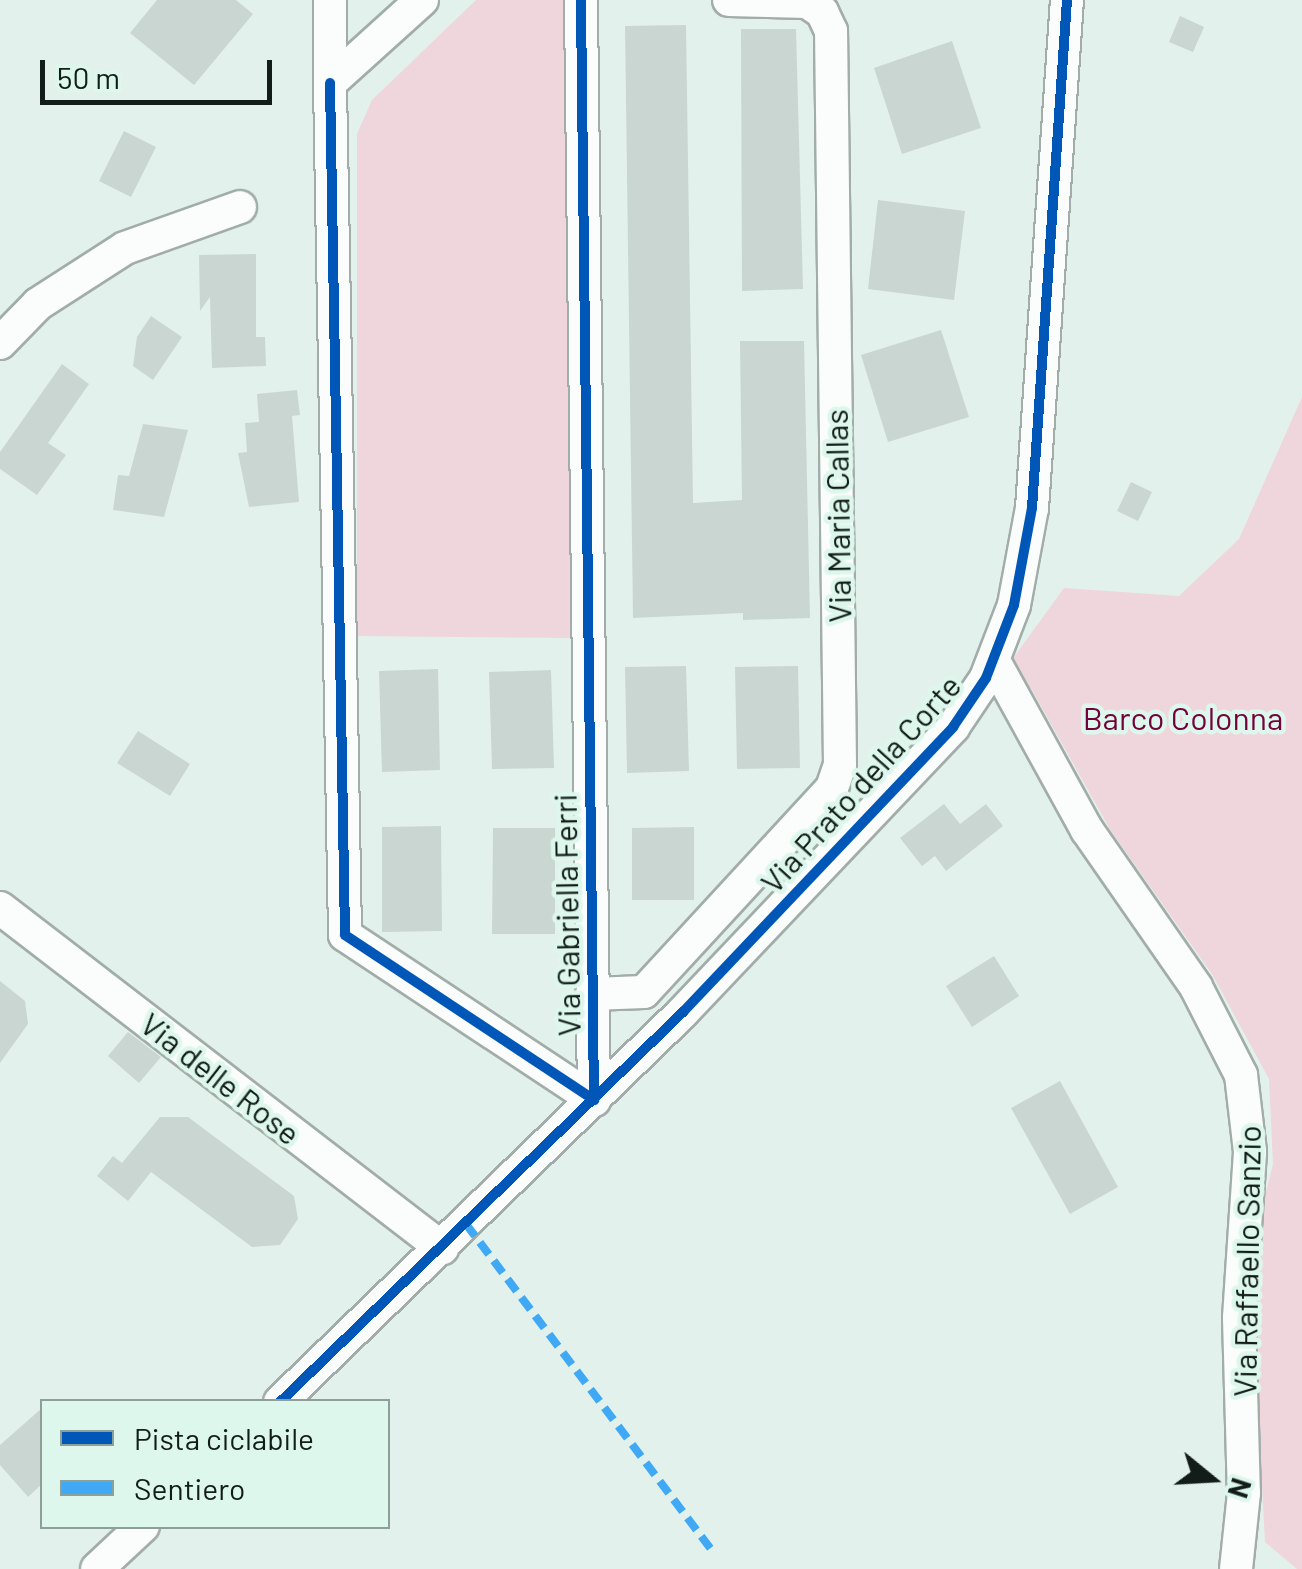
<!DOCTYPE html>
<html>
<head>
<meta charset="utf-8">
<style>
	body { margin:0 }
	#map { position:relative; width:1302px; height:1569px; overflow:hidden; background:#e3f1ec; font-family:Barlow,sans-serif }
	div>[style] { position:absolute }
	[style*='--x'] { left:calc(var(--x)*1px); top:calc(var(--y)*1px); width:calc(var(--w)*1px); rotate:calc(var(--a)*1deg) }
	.green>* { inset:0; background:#efd5dc }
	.building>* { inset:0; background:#cad6d1 }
	.roads { filter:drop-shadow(2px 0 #a2ada9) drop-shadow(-2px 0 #a2ada9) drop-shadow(0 2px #a2ada9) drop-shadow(0 -2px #a2ada9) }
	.minor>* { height:32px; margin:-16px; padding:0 16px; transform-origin:16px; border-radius:16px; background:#fbfdfc }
	.quiet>* { height:8px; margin-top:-4px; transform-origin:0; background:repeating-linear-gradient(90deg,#3fa9f5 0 15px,transparent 0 23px) }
	.cycleway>* { height:10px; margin:-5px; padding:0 5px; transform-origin:5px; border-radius:5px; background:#0057b8 }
	span { translate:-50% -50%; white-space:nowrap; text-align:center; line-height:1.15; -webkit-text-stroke:9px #ddf7ed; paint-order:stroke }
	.street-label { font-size:32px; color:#121c18 }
	.park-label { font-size:32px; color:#73013a }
	.legend { position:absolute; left:40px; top:1399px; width:350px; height:130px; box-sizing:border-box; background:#ddf7ed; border:2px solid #8c9f98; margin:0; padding:12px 18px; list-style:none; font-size:30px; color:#121c18 }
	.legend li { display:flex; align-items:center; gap:20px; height:50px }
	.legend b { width:50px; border:2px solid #8c9f98 }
	.north { position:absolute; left:1162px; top:1429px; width:100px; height:100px; -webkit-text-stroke:8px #ddf7ed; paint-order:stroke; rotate:108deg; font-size:28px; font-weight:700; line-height:40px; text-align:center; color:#121c18 }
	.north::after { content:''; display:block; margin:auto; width:35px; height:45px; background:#121c18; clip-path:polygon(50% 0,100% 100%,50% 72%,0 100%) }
	.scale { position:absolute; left:40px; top:60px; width:232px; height:45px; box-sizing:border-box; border:5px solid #121c18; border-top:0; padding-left:12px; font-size:30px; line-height:35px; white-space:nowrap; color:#121c18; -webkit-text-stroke:8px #ddf7ed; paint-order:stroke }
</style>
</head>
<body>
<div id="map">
	<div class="green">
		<i style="clip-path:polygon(476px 0,567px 0,574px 638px,357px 636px,357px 134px,372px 100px)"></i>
		<i style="clip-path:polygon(1302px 397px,1302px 1569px,1297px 1569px,1265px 1542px,1250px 1256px,1273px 1164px,1269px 1079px,1212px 974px,1111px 831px,1032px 690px,1009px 664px,1064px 588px,1179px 596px,1239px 539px)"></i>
	</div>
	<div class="building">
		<i style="clip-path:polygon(157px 0,236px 0,253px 14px,194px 85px,130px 33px)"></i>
		<i style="clip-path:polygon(1180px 16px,1204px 27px,1193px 52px,1169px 42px)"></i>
		<i style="clip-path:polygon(686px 25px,693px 503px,742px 500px,740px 341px,804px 341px,810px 618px,743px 620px,743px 613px,633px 618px,625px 26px)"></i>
		<i style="clip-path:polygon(741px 29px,796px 29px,803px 289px,742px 291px)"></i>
		<i style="clip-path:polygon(952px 41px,981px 128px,902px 154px,874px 68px)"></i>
		<i style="clip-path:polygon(124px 131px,156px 147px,131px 197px,99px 181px)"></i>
		<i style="clip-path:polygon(878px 200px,965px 211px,954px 300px,868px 289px)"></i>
		<i style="clip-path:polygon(256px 254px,256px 337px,265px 337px,266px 366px,212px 368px,210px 297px,200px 311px,199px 255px)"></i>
		<i style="clip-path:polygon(151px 316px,182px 337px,153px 380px,133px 366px,137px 337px)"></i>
		<i style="clip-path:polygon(941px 330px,969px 417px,888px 442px,861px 355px)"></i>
		<i style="clip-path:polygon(62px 364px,89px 384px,48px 443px,66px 455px,37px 495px,0 469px,0 452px)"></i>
		<i style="clip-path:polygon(297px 390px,300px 415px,292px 416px,299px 502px,249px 507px,238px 453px,247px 452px,245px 423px,259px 422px,257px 394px)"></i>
		<i style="clip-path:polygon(143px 424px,188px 430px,164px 517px,113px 510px,118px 475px,129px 476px)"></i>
		<i style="clip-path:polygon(1131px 482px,1152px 492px,1138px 521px,1117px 511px)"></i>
		<i style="clip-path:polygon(686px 666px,689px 771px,627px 773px,625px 667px)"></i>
		<i style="clip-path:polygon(798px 666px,800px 768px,737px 769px,735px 667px)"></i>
		<i style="clip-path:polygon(438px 669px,440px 770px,382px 772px,379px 671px)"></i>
		<i style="clip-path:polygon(551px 670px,554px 768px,492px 769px,489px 672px)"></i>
		<i style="clip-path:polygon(138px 731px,190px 764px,170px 796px,117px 763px)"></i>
		<i style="clip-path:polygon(944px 804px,960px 824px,986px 804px,1003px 826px,946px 871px,935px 856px,922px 866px,900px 838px)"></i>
		<i style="clip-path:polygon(441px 826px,442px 931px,382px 932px,382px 827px)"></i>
		<i style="clip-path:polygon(694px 827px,694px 900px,632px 900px,632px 828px)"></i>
		<i style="clip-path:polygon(493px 828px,555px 828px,555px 934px,492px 934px)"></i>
		<i style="clip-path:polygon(994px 956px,1019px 996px,972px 1027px,946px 986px)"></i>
		<i style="clip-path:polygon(0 981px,25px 1001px,28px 1024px,0 1063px)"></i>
		<i style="clip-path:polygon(128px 1032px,161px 1057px,139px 1083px,108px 1056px)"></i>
		<i style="clip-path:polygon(1060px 1081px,1118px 1187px,1070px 1214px,1011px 1108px)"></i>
		<i style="clip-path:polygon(160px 1117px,188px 1117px,294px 1196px,298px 1219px,280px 1245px,252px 1247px,151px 1172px,128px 1201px,97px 1176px,113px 1156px,122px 1163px)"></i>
		<i style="clip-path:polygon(42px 1408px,42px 1484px,28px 1497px,0 1465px,0 1445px)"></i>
	</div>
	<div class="roads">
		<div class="minor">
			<i style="--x:330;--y:0;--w:83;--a:90"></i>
			<i style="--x:330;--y:83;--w:124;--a:-42.1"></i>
			<i style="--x:330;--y:83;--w:852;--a:88.99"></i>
			<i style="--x:345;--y:935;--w:299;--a:33.5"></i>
			<i style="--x:594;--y:1100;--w:1100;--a:-90.68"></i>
			<i style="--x:0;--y:343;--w:54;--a:-45.7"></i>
			<i style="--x:38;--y:304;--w:103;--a:-32.8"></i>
			<i style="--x:125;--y:248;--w:122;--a:-19.6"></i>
			<i style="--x:994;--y:661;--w:193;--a:61.2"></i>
			<i style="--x:1087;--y:830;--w:191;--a:55.2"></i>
			<i style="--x:1196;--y:987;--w:99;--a:62.9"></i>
			<i style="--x:1241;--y:1075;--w:78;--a:83.3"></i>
			<i style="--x:1250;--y:1152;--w:166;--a:93.8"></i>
			<i style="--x:1239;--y:1318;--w:175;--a:88.4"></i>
			<i style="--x:1244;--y:1493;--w:76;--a:96"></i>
			<i style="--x:0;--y:908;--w:558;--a:37.57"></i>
			<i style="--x:592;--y:994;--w:52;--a:-2.2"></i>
			<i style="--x:644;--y:992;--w:277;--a:-47.3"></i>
			<i style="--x:832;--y:788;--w:24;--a:-71"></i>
			<i style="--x:840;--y:765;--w:734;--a:-90.7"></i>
			<i style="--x:831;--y:31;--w:21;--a:-115"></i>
			<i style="--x:822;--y:12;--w:18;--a:-146"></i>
			<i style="--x:807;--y:2;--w:78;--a:-178.5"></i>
			<i style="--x:280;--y:1402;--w:561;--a:-44.06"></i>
			<i style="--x:683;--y:1012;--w:393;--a:-46.5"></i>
			<i style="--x:953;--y:727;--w:59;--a:-56"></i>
			<i style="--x:986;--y:678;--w:78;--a:-69"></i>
			<i style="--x:1014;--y:605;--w:99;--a:-79.5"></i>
			<i style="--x:1032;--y:508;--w:509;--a:-86.06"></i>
			<i style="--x:97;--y:1569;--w:63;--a:-43.1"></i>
		</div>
	</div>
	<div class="quiet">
		<i style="--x:466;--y:1224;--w:412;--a:53"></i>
	</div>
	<div class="cycleway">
		<i style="--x:330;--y:83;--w:852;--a:88.99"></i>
		<i style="--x:345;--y:935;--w:299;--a:33.5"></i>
		<i style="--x:594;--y:1100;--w:1100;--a:-90.68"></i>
		<i style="--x:280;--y:1402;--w:561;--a:-44.06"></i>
		<i style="--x:683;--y:1012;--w:393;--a:-46.5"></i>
		<i style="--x:953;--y:727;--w:59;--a:-56"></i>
		<i style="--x:986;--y:678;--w:78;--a:-69"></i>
		<i style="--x:1014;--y:605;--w:99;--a:-79.5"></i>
		<i style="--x:1032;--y:508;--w:509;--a:-86.06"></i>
	</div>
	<div class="street-label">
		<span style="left:837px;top:516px;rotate:-91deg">Via Maria Callas</span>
		<span style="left:860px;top:783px;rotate:-48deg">Via Prato della Corte</span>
		<span style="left:566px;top:915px;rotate:-91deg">Via Gabriella Ferri</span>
		<span style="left:221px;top:1078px;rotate:38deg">Via delle Rose</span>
		<span style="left:1246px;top:1261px;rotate:-89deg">Via Raffaello Sanzio</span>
	</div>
	<div class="park-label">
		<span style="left:1183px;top:717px">Barco Colonna</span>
	</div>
	<ul class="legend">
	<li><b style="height:12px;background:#0057b8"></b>Pista ciclabile</li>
	<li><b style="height:12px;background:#3fa9f5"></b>Sentiero</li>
	</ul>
	<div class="north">N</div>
	<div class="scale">50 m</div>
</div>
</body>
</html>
